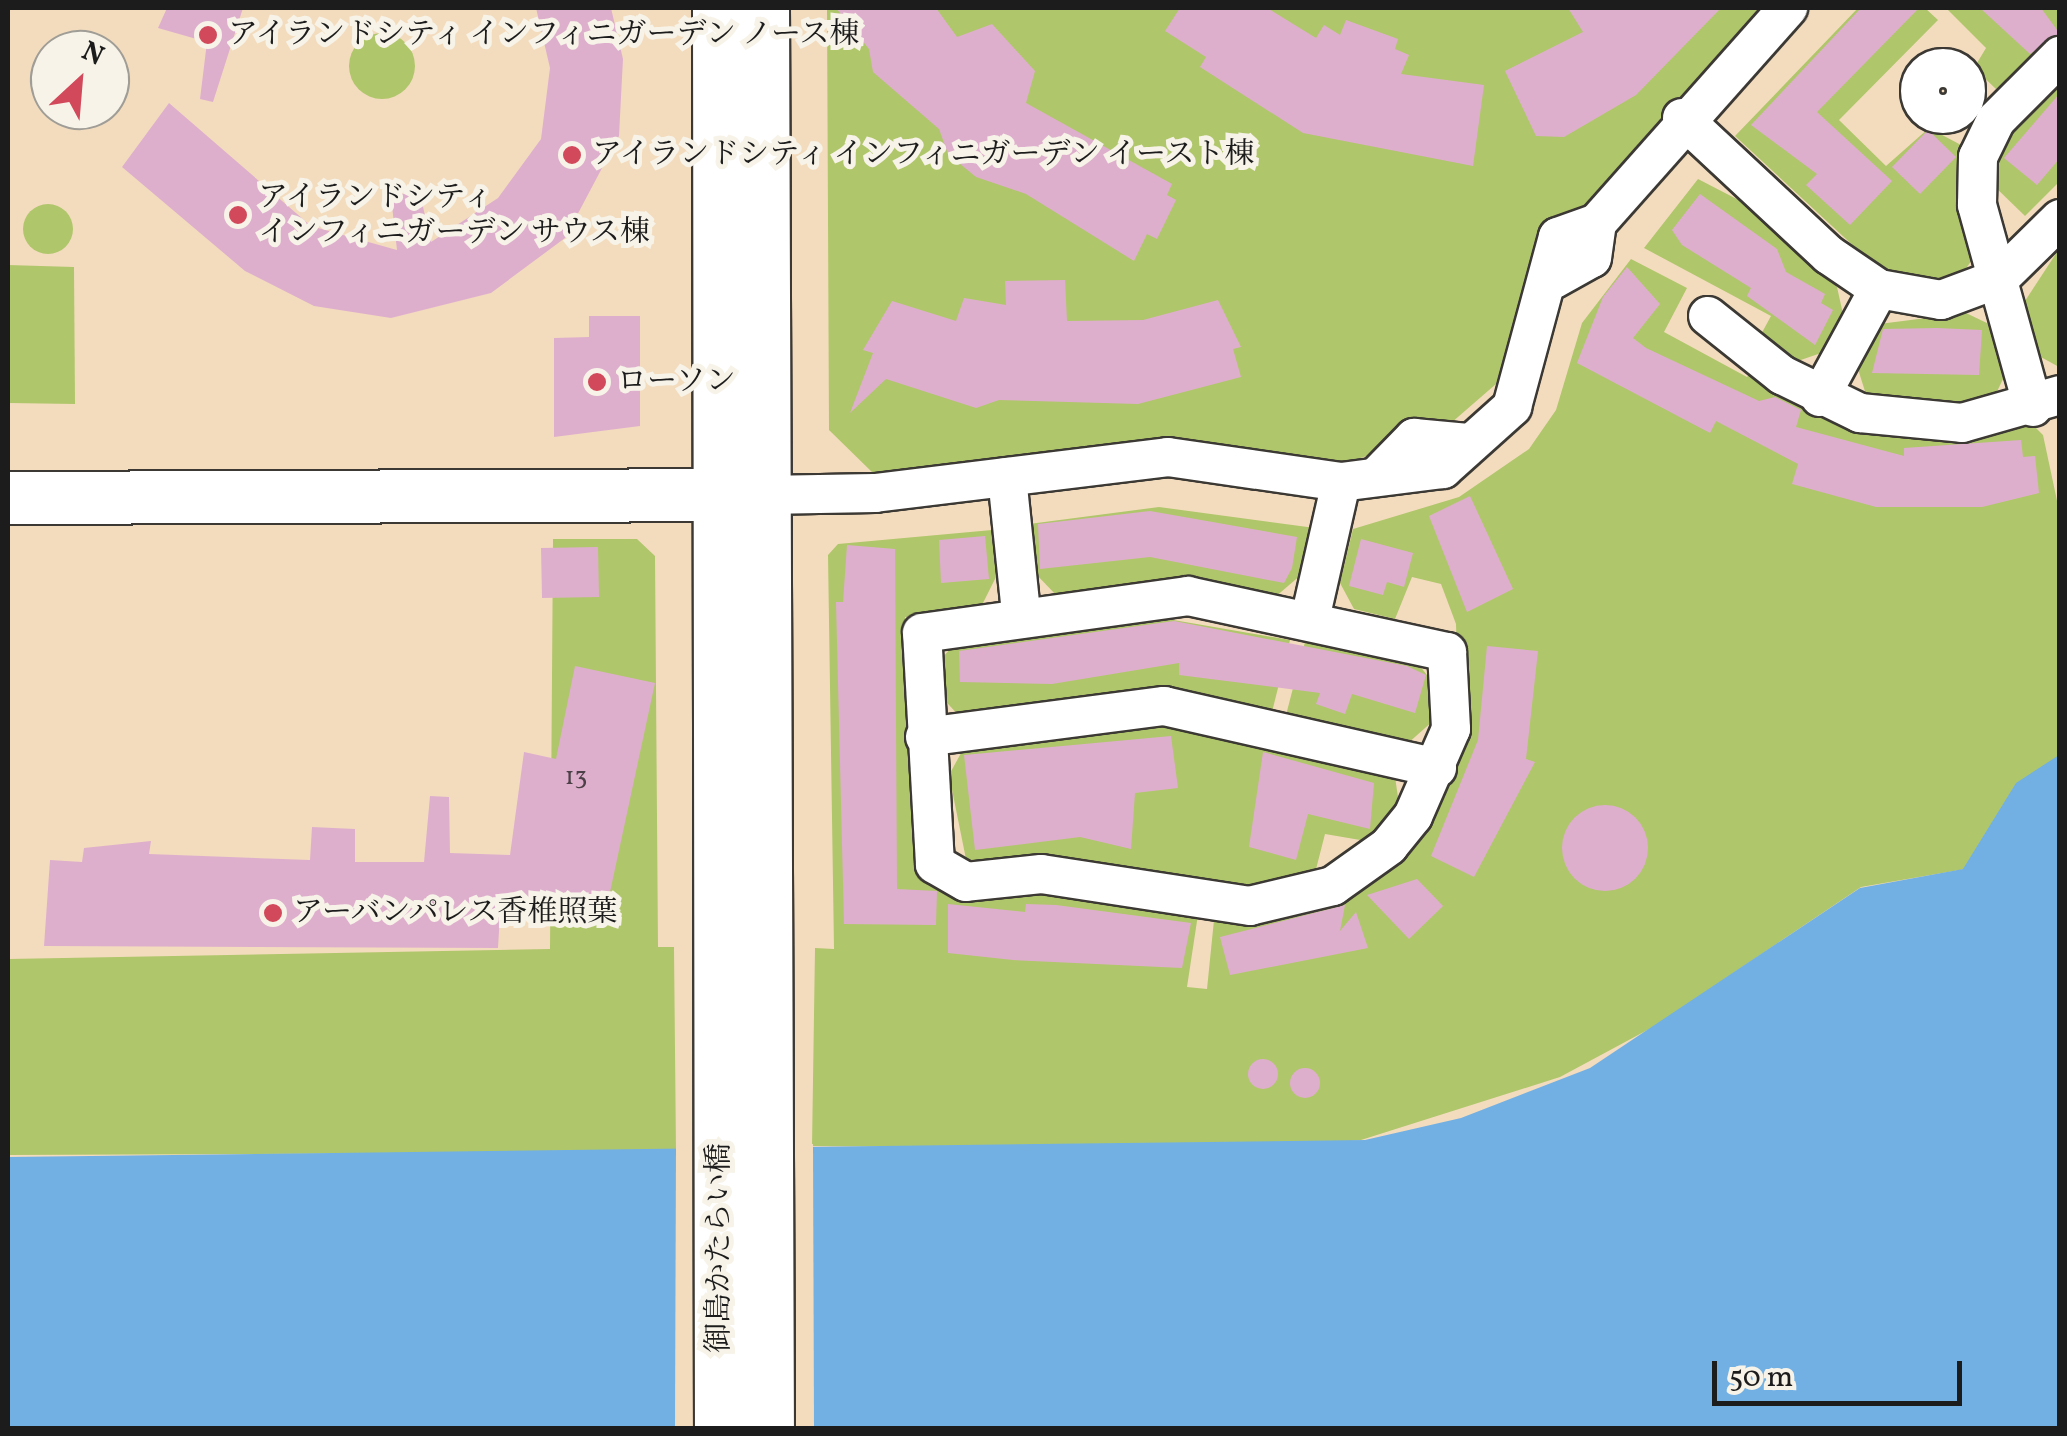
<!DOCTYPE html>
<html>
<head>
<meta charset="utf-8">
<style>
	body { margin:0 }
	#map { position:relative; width:2067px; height:1436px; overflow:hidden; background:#f3dcbe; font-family:Vollkorn,"Noto Serif JP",serif }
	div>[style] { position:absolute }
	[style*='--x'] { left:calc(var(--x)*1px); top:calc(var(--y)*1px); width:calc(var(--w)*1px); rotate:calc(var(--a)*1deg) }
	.green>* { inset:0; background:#b0c66b }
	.round { border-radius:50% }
	.water>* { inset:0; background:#72b0e4 }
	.pier>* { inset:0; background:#f3dcbe }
	.building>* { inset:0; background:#deafcc }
	.roads { filter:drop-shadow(2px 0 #3c3934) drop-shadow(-2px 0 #3c3934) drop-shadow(0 2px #3c3934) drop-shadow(0 -2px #3c3934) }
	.street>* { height:38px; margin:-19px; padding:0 19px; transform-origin:19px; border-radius:19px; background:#fff }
	.street>.ring { margin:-19px; padding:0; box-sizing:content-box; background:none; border:38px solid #fff; border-radius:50% }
	.secondary>* { height:52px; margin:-26px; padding:0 26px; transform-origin:26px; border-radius:26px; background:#fff }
	.dots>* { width:28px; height:28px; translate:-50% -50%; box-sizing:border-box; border:5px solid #f7f3e8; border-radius:50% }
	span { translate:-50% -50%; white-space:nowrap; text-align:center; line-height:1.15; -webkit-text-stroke:10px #f7f3e8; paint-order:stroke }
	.number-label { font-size:25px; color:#4c4148 }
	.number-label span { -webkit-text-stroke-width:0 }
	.poi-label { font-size:30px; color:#1c1c1c }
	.left { translate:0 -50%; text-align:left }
	.street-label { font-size:30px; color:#1c1c1c }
	.frame { position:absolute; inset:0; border:10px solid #1c1c1c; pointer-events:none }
	.north { position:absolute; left:30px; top:30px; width:100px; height:100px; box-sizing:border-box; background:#f7f3e8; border:2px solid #9f9d96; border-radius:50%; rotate:26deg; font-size:28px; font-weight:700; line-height:40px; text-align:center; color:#1c1c1c }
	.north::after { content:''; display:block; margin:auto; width:35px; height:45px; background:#d1495b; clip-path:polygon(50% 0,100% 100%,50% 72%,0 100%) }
	.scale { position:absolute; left:1712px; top:1361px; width:250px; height:45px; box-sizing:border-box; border:5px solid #1c1c1c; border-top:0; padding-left:12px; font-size:30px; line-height:35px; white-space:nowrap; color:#1c1c1c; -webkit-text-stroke:8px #f7f3e8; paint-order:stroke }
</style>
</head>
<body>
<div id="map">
	<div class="green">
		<i style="clip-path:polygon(827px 8px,1763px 8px,1528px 288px,1496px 384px,1443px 430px,1340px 465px,1203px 444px,874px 474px,829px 430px)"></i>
		<i style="clip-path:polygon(1858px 8px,1925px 8px,1938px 20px,1839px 120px,1886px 166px,1929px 128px,1961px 145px,1974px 257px,1958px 280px,1887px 277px,1735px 136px)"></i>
		<i style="clip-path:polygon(1946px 8px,2059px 8px,2059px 35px,1996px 89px,1974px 68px,1986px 48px)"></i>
		<i class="round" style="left:349px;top:33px;width:66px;height:66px"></i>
		<i style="clip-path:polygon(2059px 74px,2059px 182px,2025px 216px,1990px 182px,2002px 139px)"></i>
		<i style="clip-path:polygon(1698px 179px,1756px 209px,1837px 287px,1843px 314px,1824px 352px,1792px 363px,1759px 338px,1771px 316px,1644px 248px)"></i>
		<i class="round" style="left:23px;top:204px;width:50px;height:50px"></i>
		<i style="clip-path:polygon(2059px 249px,2059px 367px,2039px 356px,2023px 304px)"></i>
		<i style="clip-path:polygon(1631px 259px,1687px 288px,1664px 332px,1747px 377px,1753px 370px,1888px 434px,1969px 437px,2031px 423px,2043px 435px,2059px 510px,2059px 756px,1971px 868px,1861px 887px,1653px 1027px,1560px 1077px,1361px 1140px,1271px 1149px,812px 1146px,815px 948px,834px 949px,828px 555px,838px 544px,992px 530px,997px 575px,981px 607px,905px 617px,921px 863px,1199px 908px,1187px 987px,1207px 989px,1215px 910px,1246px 918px,1425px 823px,1445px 791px,1460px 751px,1456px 624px,1441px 584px,1412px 577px,1395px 619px,1354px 609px,1340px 583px,1353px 529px,1459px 497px,1529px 449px,1556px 410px,1582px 323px)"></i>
		<i style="clip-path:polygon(8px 265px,74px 267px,75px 404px,8px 403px)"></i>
		<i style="clip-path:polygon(1966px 313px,1991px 325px,2004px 377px,1990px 406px,1868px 401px,1858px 369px,1879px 324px)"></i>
		<i style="clip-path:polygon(1159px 507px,1315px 528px,1302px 574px,1274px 598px,1058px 597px,1033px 571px,1029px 524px)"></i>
		<i style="clip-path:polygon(553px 539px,637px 539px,655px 556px,658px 947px,674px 947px,676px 1152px,8px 1155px,8px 959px,550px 949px)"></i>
		<i style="clip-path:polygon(1156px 617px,1290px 640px,1272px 712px,1165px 692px,961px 718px,938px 693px,937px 664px,956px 642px)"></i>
		<i style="clip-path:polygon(1306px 638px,1419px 665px,1435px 685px,1433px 721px,1407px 744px,1286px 715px)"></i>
		<i style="clip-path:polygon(1173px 719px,1394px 770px,1399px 804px,1366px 841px,1325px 834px,1314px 877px,1252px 891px,968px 869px,949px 775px,966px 744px)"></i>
	</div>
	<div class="water">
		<i style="clip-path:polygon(2059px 755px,2059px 1428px,8px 1428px,8px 1157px,1365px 1140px,1461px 1118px,1590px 1068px,1860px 888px,1963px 869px,2016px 783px)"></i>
	</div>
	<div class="pier">
		<i style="clip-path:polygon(813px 1144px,814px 1428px,675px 1428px,676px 1147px)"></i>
	</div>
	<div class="building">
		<i style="clip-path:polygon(167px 8px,243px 8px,213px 102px,200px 99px,207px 42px,158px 28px)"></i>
		<i style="clip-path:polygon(536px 8px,611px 8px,623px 59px,619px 136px,565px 238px,491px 293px,391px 318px,314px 306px,245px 271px,122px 167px,169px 103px,311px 226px,397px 250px,391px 197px,419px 189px,431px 242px,498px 198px,541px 139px,550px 68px)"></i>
		<i style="clip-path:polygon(836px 8px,936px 8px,957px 37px,992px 24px,1035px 71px,1026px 103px,1172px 184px,1167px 195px,1176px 200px,1157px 239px,1147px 234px,1134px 261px,1026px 194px,976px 177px,948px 154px,939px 129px,873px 72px,869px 49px)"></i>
		<i style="clip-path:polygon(1180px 8px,1267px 8px,1316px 38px,1324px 25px,1340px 35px,1346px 20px,1398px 39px,1395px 49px,1409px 55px,1401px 74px,1484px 85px,1473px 166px,1303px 133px,1200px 67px,1206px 57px,1165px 31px)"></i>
		<i style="clip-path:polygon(1568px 8px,1721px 8px,1636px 95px,1564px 137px,1536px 136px,1505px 71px,1583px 32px)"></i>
		<i style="clip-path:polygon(1861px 8px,1919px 8px,1817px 112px,1892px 181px,1850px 225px,1806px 185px,1817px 174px,1751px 125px)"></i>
		<i style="clip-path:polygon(1980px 8px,2041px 8px,2060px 34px,2030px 54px)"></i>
		<i style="clip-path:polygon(2060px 93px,2060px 158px,2037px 185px,2004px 158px)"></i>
		<i style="clip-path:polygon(1928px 130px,1956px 157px,1920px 194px,1892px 167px)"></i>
		<i style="clip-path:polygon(1700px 194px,1777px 249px,1786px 272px,1825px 294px,1821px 303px,1833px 310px,1815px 345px,1747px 296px,1751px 288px,1682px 245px,1672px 230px)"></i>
		<i style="clip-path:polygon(1627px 267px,1660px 304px,1633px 338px,1646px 348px,1759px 401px,1775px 397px,1801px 410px,1796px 427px,1904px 456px,1904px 448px,2021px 440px,2023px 457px,2035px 456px,2039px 493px,1982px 507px,1876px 507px,1792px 484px,1798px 464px,1716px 421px,1710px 433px,1577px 363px,1603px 297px)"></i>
		<i style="clip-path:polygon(1065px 280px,1067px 321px,1143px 320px,1218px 300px,1241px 347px,1233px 349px,1241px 377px,1138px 404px,999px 400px,976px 408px,886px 379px,850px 413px,873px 353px,863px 350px,892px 301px,956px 321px,964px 298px,1006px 305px,1005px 281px)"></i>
		<i style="clip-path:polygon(589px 316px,640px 316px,640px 426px,554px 437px,554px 338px,589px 337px)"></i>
		<i style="clip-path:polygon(1937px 328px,1982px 330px,1979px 375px,1872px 373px,1883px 329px)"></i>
		<i style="clip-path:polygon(1470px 496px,1513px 589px,1467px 612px,1429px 516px)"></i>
		<i style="clip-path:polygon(1150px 511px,1297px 537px,1292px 568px,1284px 583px,1150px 557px,1040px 569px,1038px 524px)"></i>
		<i style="clip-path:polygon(985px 536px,989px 579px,941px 583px,939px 540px)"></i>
		<i style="clip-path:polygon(1361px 539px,1413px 553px,1404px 587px,1387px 582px,1383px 595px,1349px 586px)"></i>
		<i style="clip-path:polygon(847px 545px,895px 549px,897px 889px,937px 891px,936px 925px,844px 924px,836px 602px,843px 602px)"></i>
		<i style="clip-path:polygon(598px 547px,599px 597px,542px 598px,541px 548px)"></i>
		<i style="clip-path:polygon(1174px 621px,1407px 666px,1426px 675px,1415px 713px,1352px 694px,1345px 714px,1316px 704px,1320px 693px,1179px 675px,1179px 663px,1052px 684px,960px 682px,959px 651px)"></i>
		<i style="clip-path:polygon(1487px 646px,1538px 651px,1526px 759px,1535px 762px,1474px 877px,1431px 856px,1478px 740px)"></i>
		<i style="clip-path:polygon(575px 666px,655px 683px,604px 920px,501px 898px,498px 948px,44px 946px,50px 860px,82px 862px,84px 848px,151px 841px,149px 854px,310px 860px,312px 827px,355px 829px,355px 862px,424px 862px,430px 796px,449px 797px,450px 853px,510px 855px,524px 752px,556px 759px)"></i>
		<i style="clip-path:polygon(1171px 736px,1178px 788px,1135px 793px,1131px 849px,1080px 837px,975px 850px,964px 755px)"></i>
		<i style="clip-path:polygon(1263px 752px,1374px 783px,1370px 829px,1308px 814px,1296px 860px,1249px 847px)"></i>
		<i class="round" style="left:1562px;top:805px;width:86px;height:86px"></i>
		<i style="clip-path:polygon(1417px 879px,1443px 906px,1409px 939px,1367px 895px)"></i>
		<i style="clip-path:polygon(948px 904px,1025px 912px,1026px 904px,1056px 905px,1191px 923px,1182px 968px,1013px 960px,948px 953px)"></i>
		<i style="clip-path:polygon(1345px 905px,1340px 931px,1356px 912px,1368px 948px,1230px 975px,1220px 937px)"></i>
		<i class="round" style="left:1248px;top:1059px;width:30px;height:30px"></i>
		<i class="round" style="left:1290px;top:1068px;width:30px;height:30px"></i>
	</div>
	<div class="roads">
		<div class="street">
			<i class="ring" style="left:1920px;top:68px;width:8px;height:8px"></i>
			<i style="--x:1682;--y:118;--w:201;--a:43"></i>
			<i style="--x:1829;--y:255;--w:60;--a:34.2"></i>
			<i style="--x:1879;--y:289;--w:63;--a:10.1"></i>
			<i style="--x:1941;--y:300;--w:63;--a:-20.4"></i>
			<i style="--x:2000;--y:278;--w:84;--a:-44.5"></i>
			<i style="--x:1554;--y:279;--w:43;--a:-28.9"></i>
			<i style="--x:1592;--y:258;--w:35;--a:-82"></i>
			<i style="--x:1708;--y:316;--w:95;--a:38.6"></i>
			<i style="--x:1782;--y:375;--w:87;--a:26"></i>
			<i style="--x:1860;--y:413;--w:102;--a:5.6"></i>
			<i style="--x:1962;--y:423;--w:102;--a:-15.9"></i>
			<i style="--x:1820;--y:397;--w:123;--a:-61.4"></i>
			<i style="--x:2033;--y:407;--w:210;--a:-105.5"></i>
			<i style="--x:1977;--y:205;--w:48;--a:-88.8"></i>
			<i style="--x:1978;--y:157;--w:41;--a:-64.1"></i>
			<i style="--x:1996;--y:120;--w:91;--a:-45"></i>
			<i style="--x:1380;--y:473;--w:49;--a:-45.8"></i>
			<i style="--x:1414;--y:438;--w:54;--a:5.3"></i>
			<i style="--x:1007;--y:477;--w:137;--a:84.1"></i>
			<i style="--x:764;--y:495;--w:111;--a:-1"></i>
			<i style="--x:875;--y:493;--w:295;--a:-7"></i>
			<i style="--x:1168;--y:457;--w:175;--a:8.2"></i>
			<i style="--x:1341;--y:482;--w:103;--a:-7.3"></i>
			<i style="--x:1443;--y:469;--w:93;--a:-41.9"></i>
			<i style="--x:1512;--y:407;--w:176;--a:-74.9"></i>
			<i style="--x:1558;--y:237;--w:41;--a:-19.7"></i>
			<i style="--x:1597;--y:223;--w:288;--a:-48.4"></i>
			<i style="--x:1188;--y:596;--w:265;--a:12.2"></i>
			<i style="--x:1447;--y:652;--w:77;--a:87"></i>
			<i style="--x:1451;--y:729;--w:95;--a:113.6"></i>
			<i style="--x:1413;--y:816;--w:38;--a:129"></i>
			<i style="--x:1389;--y:846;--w:69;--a:144.5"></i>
			<i style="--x:1333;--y:886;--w:85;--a:166.5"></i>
			<i style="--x:1250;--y:906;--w:211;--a:-171.3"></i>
			<i style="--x:1041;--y:874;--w:75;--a:173.9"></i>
			<i style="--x:966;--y:882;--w:36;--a:-150"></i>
			<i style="--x:935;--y:864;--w:231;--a:-93.2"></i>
			<i style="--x:922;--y:633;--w:269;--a:-7.9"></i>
			<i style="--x:1310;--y:619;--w:140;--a:-77.2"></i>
			<i style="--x:925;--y:737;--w:241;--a:-7.4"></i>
			<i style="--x:1164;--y:706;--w:280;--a:12.8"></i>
		</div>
		<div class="secondary">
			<i style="--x:719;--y:8;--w:1420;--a:89.92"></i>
			<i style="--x:763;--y:8;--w:1420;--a:89.8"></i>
			<i style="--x:8;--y:498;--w:743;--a:-0.23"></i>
		</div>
	</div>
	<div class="dots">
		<i style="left:208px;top:35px;background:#d1495b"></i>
		<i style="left:572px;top:155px;background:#d1495b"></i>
		<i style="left:238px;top:215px;background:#d1495b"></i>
		<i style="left:597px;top:382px;background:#d1495b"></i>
		<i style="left:273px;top:913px;background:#d1495b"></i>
	</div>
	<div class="number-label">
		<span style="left:576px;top:778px">13</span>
	</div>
	<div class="poi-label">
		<span class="left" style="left:228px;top:35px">アイランドシティ インフィニガーデン ノース棟</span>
		<span class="left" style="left:592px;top:155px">アイランドシティ インフィニガーデン イースト棟</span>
		<span class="left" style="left:258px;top:215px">アイランドシティ<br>インフィニガーデン サウス棟</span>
		<span class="left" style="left:617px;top:382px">ローソン</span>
		<span class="left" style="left:293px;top:913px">アーバンパレス香椎照葉</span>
	</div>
	<div class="street-label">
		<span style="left:720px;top:1248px;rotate:-90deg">御島かたらい橋</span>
	</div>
	<div class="frame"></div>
	<div class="north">N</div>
	<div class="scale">50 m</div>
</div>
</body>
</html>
